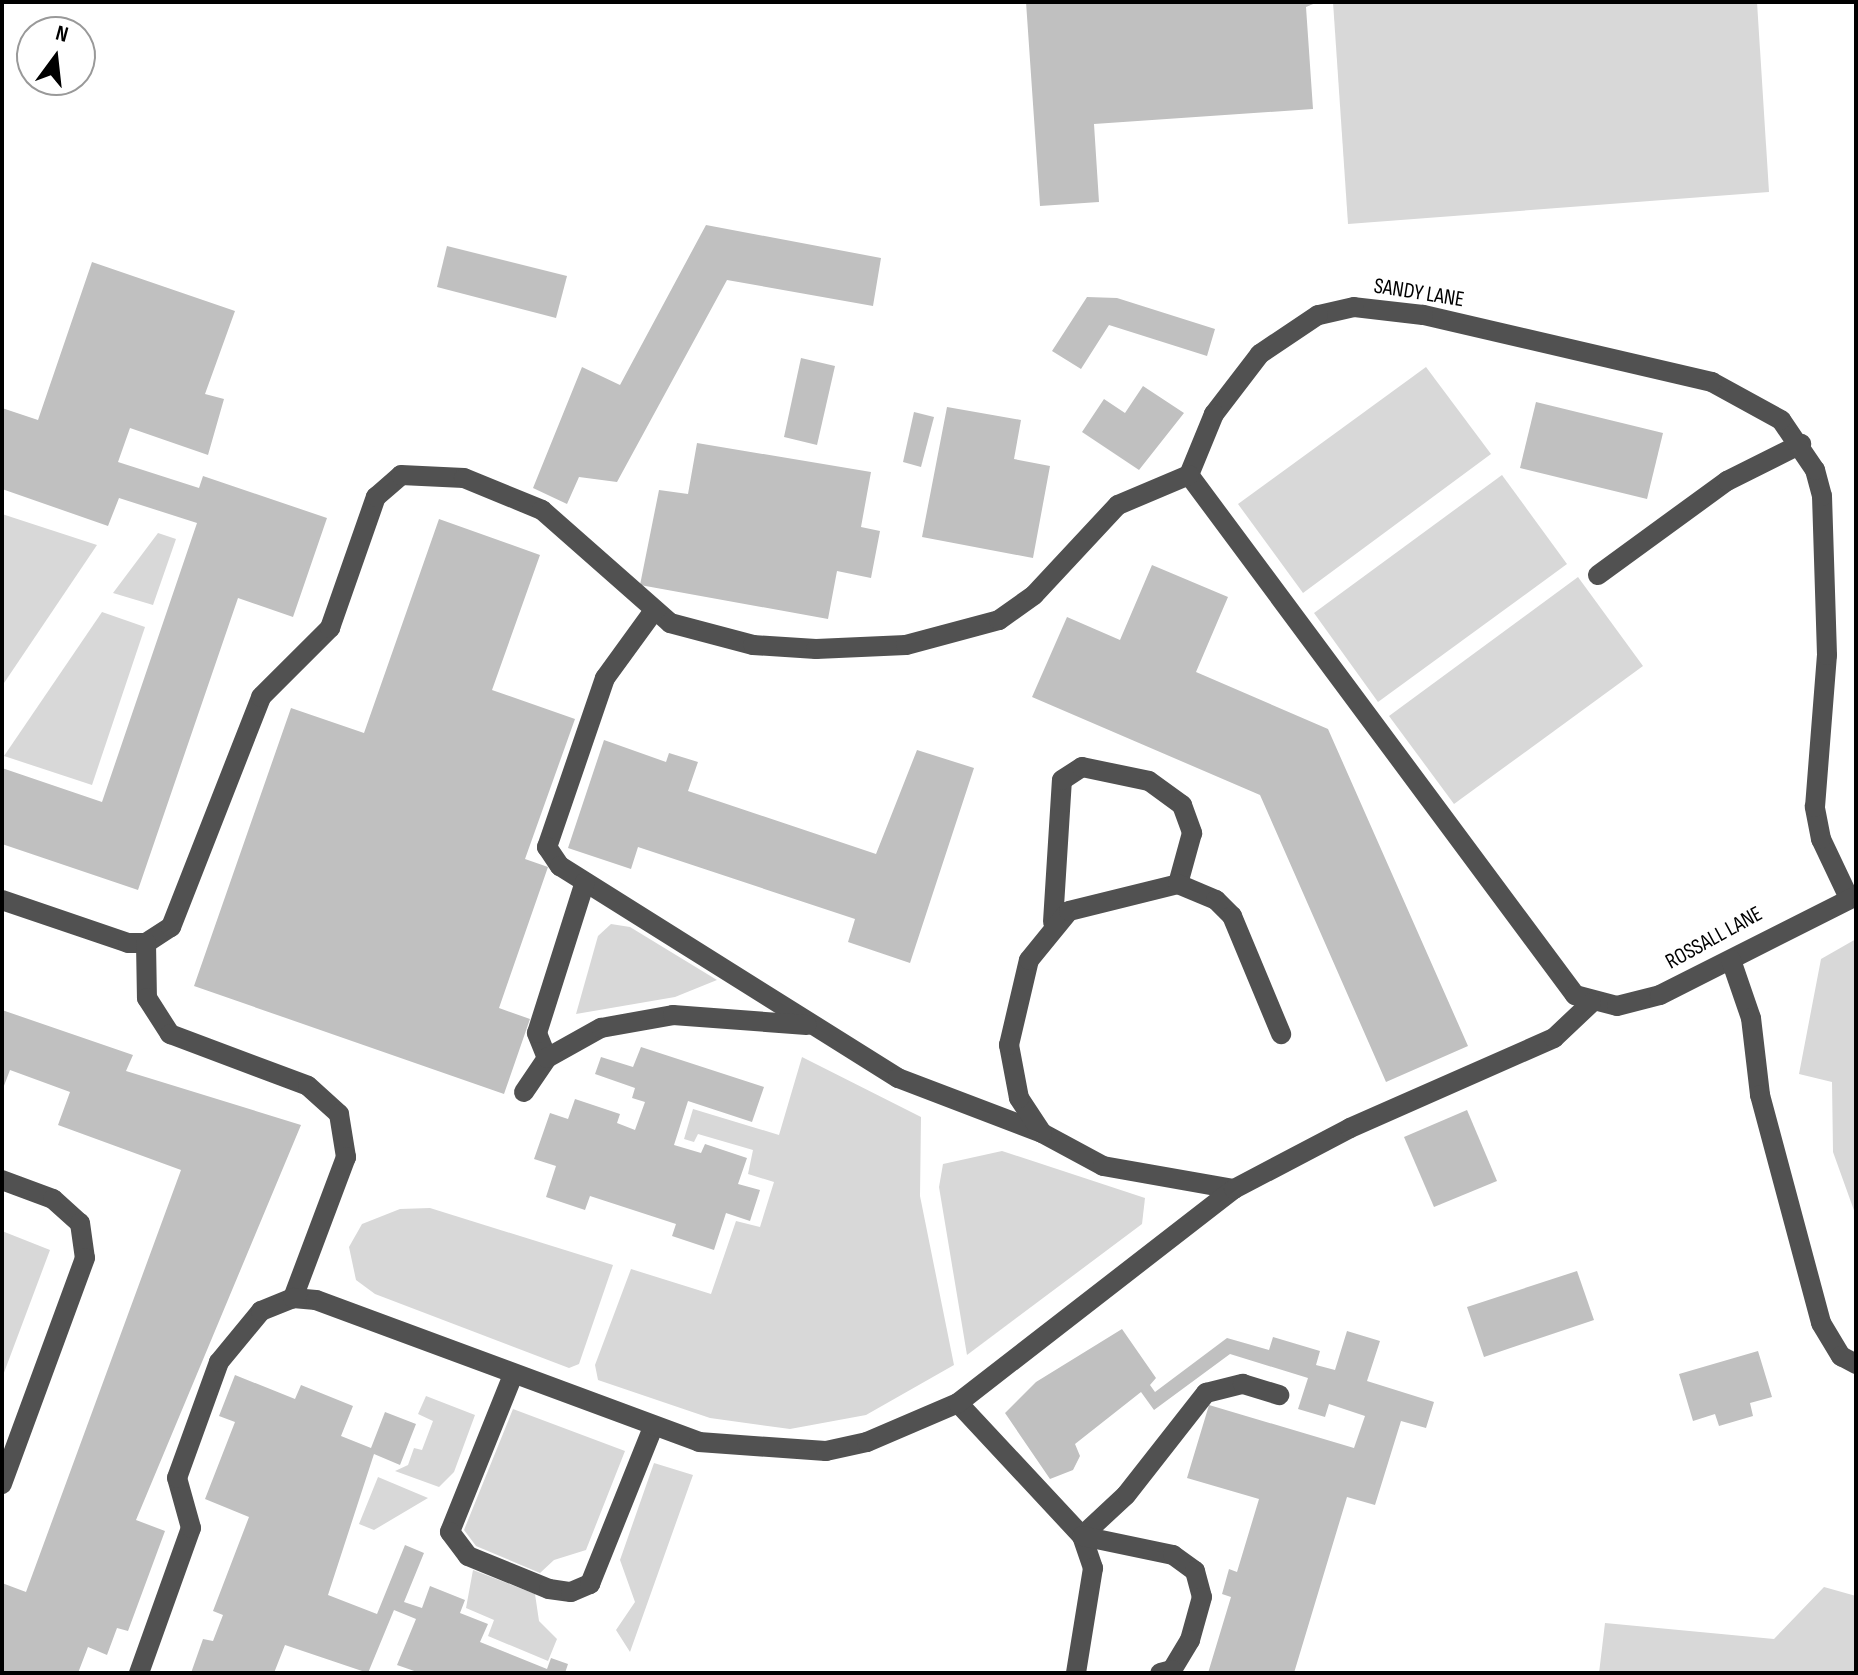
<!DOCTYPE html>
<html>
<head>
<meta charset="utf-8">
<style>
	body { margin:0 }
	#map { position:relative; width:1858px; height:1675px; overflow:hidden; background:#fff; font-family:"Sofia Sans Condensed",sans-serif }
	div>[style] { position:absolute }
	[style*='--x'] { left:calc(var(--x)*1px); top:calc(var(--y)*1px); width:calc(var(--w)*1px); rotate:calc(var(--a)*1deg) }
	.green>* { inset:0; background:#d8d8d8 }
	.building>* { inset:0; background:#c0c0c0 }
	.minor>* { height:20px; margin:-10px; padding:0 10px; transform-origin:10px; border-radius:10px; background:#515151 }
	span { translate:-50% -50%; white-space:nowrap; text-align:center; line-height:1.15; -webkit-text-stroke:7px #fff; paint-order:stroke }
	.street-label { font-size:22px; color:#000 }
	.frame { position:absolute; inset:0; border:4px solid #000; pointer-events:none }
	.north { position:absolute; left:16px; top:16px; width:80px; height:80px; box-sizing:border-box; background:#fff; border:2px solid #999; border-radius:50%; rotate:15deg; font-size:22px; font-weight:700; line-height:32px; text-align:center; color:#000 }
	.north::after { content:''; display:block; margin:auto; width:28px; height:36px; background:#000; clip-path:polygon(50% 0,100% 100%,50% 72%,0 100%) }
</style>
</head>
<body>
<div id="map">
	<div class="green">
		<i style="clip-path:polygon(1333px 2px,1757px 2px,1769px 192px,1348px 224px)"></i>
		<i style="clip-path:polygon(1426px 367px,1491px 454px,1303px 593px,1238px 504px)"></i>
		<i style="clip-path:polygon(1502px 475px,1567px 564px,1378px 702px,1314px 613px)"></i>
		<i style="clip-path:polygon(2px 514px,97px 545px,2px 686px)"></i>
		<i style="clip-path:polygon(158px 533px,176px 539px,153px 605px,113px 593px)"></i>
		<i style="clip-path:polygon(1578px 577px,1643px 666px,1454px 804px,1389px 716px)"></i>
		<i style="clip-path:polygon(102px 612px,145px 627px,92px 785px,4px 756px)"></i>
		<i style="clip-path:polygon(611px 924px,630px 927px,717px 980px,675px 997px,576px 1014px,598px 936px)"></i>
		<i style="clip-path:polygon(1856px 939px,1856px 1216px,1833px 1152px,1832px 1082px,1799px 1074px,1821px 959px)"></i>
		<i style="clip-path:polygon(802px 1057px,921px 1117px,920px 1196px,954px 1365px,866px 1415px,790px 1429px,710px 1418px,598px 1380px,595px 1365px,631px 1269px,711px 1294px,736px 1221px,760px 1227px,774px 1182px,748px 1174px,753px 1150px,698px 1134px,694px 1142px,684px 1139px,693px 1109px,779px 1135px)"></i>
		<i style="clip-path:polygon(1002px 1151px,1145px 1198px,1142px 1224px,967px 1355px,939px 1187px,943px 1164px)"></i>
		<i style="clip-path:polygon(430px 1208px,613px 1265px,579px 1364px,569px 1368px,375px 1294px,356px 1280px,349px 1247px,362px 1224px,400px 1209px)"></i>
		<i style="clip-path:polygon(2px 1231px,50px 1250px,2px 1378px)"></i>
		<i style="clip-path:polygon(426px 1396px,475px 1415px,454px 1472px,439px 1487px,395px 1471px,408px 1465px,414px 1448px,422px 1450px,433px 1421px,418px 1414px)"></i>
		<i style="clip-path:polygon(513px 1409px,625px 1451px,586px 1550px,554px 1560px,540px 1573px,476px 1546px,464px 1530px)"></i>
		<i style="clip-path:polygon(654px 1463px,693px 1475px,630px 1652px,616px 1630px,635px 1602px,620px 1560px)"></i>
		<i style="clip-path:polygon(378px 1477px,428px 1498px,374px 1530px,359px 1524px)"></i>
		<i style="clip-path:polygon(473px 1570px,535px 1594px,539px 1621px,557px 1639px,548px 1661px,488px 1636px,494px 1620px,466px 1608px)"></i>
		<i style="clip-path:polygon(1824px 1587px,1856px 1596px,1856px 1673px,1599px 1673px,1605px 1623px,1774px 1639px)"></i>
	</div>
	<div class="building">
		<i style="clip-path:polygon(1026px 2px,1318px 2px,1306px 7px,1313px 109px,1094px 124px,1099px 202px,1040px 206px)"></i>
		<i style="clip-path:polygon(706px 225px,881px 258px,873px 306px,727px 280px,617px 482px,579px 477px,567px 504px,533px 488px,582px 367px,620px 385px)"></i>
		<i style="clip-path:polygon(447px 246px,567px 276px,556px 318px,437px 287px)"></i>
		<i style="clip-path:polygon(92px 262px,235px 311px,205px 394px,224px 399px,208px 455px,130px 428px,118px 462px,199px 488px,203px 476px,327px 518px,293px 617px,238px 598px,138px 890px,2px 844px,2px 768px,102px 802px,197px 523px,119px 498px,108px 526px,2px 489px,2px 408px,38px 420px)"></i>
		<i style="clip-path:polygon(1087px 297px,1117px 298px,1215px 329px,1207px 356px,1109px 325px,1081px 369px,1052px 351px)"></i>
		<i style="clip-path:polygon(801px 358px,835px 366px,817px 445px,784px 437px)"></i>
		<i style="clip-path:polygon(1143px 386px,1184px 413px,1139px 470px,1082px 432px,1104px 399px,1125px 413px)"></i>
		<i style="clip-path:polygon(1536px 402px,1663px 433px,1647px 499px,1520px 468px)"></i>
		<i style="clip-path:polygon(947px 407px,1021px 420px,1014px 459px,1050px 466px,1033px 558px,922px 537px)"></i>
		<i style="clip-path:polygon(914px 412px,934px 417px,921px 467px,903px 462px)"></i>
		<i style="clip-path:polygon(697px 443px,871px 472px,861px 527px,880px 531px,871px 578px,837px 571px,828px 619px,640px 585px,659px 490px,688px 494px)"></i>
		<i style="clip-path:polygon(439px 519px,540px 555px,492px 690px,575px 719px,525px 859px,548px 867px,499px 1008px,530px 1019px,504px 1094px,194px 986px,291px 708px,364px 733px)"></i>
		<i style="clip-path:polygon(1152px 565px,1228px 597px,1196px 672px,1328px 729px,1468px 1046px,1386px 1082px,1260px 795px,1032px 697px,1067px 617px,1120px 640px)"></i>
		<i style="clip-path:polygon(604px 740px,666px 762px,669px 753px,698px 762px,688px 791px,876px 854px,917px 750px,974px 768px,910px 963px,848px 942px,855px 919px,638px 847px,631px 869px,568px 848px)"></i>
		<i style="clip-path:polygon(2px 1010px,133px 1055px,126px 1071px,301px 1125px,136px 1520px,165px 1531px,128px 1631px,117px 1628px,107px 1655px,88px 1647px,78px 1673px,2px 1673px,2px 1583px,26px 1592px,181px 1170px,58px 1125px,70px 1092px,10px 1070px,2px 1091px)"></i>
		<i style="clip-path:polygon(641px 1047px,764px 1087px,752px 1122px,688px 1101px,674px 1145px,701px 1153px,705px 1144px,747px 1158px,738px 1184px,760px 1190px,750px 1221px,726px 1213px,714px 1250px,672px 1236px,676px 1224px,590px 1196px,585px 1210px,546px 1197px,556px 1166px,534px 1159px,550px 1113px,568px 1119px,575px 1099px,620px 1114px,617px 1123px,635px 1130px,645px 1102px,632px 1098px,635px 1088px,595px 1074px,601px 1057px,633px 1067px)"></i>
		<i style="clip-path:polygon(1467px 1110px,1497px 1181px,1434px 1207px,1404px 1137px)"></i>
		<i style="clip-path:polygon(1577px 1271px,1594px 1320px,1484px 1357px,1467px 1307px)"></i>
		<i style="clip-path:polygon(1122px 1329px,1156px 1378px,1150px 1385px,1155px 1392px,1227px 1338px,1269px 1350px,1273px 1337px,1320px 1351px,1316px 1365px,1335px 1370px,1347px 1331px,1380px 1341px,1367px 1381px,1434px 1402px,1426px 1428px,1401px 1421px,1375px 1505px,1347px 1497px,1294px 1673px,1208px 1673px,1231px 1597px,1222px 1594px,1229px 1569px,1237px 1572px,1259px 1499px,1187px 1478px,1209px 1405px,1354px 1448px,1365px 1416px,1329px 1404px,1325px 1417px,1298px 1409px,1308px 1378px,1230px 1354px,1154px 1410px,1141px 1392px,1075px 1444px,1080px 1456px,1073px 1470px,1050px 1479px,1005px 1413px,1036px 1382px)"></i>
		<i style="clip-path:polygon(1758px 1351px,1772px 1397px,1750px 1403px,1753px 1416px,1719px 1426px,1715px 1414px,1693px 1421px,1679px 1374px)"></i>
		<i style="clip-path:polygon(235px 1375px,295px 1399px,301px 1385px,353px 1406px,341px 1436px,371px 1448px,385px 1412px,416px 1424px,400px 1465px,374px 1454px,328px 1595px,377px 1614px,405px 1545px,424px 1553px,404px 1602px,422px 1608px,430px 1586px,465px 1600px,460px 1613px,488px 1624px,480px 1642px,547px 1669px,551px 1658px,568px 1664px,565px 1673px,420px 1673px,397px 1665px,416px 1619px,394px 1610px,368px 1673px,285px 1645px,274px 1673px,191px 1673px,203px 1639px,213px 1641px,223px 1615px,213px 1611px,249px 1517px,205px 1499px,235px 1422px,219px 1416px)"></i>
	</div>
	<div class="minor">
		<i style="--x:1598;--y:575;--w:160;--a:-36.1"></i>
		<i style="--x:1727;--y:481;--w:83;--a:-26.6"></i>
		<i style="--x:653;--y:612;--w:82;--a:126"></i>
		<i style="--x:605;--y:678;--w:179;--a:108.9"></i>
		<i style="--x:547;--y:847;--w:23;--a:56"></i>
		<i style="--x:560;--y:866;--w:399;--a:32.1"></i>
		<i style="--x:898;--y:1078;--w:154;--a:20.9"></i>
		<i style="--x:1042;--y:1133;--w:69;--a:28.4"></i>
		<i style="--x:1103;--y:1166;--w:133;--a:10"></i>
		<i style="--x:1849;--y:898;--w:65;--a:-115.4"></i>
		<i style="--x:1821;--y:839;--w:33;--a:-101"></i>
		<i style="--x:1815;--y:807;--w:152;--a:-85.5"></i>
		<i style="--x:1827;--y:655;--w:159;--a:-91.8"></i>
		<i style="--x:1822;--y:496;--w:27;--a:-105"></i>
		<i style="--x:1815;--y:470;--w:60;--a:-124.2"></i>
		<i style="--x:1781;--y:420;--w:79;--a:-151.2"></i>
		<i style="--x:1712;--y:382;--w:297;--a:-166.9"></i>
		<i style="--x:1423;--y:315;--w:69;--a:-173.4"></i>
		<i style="--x:1354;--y:307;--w:37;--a:167"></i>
		<i style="--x:1318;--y:315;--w:70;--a:146.1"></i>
		<i style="--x:1260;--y:354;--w:76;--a:127.5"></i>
		<i style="--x:1214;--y:414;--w:66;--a:112.3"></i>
		<i style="--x:1189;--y:475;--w:648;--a:53.41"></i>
		<i style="--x:1575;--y:995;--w:43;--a:14.7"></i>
		<i style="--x:1617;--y:1006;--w:44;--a:-14.3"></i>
		<i style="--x:1660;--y:995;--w:220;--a:-26.8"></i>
		<i style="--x:2;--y:900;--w:133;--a:18.8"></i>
		<i style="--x:128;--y:943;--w:18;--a:0"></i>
		<i style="--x:146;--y:943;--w:30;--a:-33"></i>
		<i style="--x:171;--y:927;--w:247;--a:-68.6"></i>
		<i style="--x:261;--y:697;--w:98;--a:-45"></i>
		<i style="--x:330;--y:628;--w:139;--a:-70.7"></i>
		<i style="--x:376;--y:497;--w:33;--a:-41"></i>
		<i style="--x:401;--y:475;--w:63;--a:2.7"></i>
		<i style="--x:464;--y:478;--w:84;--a:22.3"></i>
		<i style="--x:542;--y:510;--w:171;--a:41.4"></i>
		<i style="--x:670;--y:623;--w:86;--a:14.8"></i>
		<i style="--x:753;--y:645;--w:63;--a:3.6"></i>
		<i style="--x:816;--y:649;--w:90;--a:-2.5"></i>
		<i style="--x:906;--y:645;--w:96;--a:-15"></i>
		<i style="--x:999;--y:620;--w:43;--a:-35.5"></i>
		<i style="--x:1034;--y:595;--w:123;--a:-47"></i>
		<i style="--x:1118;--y:505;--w:77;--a:-22.9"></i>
		<i style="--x:1053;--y:922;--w:142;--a:-86.4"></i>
		<i style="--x:1062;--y:780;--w:24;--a:-33"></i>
		<i style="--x:1082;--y:767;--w:68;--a:11.8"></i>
		<i style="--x:1149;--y:781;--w:41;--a:36"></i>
		<i style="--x:1182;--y:805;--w:30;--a:70"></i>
		<i style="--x:1192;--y:833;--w:53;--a:105.4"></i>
		<i style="--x:146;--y:943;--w:55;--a:89"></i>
		<i style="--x:147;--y:998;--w:43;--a:57.4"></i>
		<i style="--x:170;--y:1034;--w:147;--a:20.6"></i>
		<i style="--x:308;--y:1086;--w:42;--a:42.1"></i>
		<i style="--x:339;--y:1114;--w:44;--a:80.8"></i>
		<i style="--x:346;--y:1157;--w:151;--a:110.6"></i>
		<i style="--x:1731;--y:960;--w:61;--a:71"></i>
		<i style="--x:1751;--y:1018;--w:78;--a:83.3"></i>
		<i style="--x:1760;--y:1095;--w:236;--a:75"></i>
		<i style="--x:1821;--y:1323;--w:39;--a:59"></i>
		<i style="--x:1841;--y:1356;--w:17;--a:28"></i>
		<i style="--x:547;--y:1058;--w:27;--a:-112"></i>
		<i style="--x:537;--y:1033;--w:158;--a:-72.4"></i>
		<i style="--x:524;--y:1092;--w:41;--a:-55.9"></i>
		<i style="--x:547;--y:1058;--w:62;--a:-29.1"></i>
		<i style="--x:601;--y:1028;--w:73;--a:-10.2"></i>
		<i style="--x:673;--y:1015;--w:134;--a:4.3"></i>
		<i style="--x:1042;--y:1133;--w:42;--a:-123.3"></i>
		<i style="--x:1019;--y:1098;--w:54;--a:-100.7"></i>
		<i style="--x:1009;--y:1045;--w:87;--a:-76.8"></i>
		<i style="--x:1029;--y:960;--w:63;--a:-50.8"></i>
		<i style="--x:1069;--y:911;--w:112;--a:-13.9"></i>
		<i style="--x:1178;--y:884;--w:41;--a:22.8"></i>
		<i style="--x:1216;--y:900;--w:23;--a:45"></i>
		<i style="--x:1232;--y:916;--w:128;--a:67.4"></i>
		<i style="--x:2;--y:1180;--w:54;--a:20.4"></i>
		<i style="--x:53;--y:1199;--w:36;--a:42"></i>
		<i style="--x:80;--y:1223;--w:35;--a:82"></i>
		<i style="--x:85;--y:1258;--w:241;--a:110.2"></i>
		<i style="--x:513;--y:1375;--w:169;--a:111.9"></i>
		<i style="--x:450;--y:1532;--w:30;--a:53"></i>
		<i style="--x:468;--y:1556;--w:87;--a:22.2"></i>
		<i style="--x:549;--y:1589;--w:22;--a:8"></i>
		<i style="--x:571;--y:1592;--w:21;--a:-23"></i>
		<i style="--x:590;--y:1584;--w:169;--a:-68.1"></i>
		<i style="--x:958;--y:1403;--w:182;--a:47"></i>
		<i style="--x:1082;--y:1536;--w:34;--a:71"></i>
		<i style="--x:1093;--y:1568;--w:106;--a:99.2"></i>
		<i style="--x:1082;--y:1536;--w:60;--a:-43"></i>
		<i style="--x:1126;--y:1495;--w:130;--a:-51.9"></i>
		<i style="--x:1206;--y:1393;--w:38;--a:-14"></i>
		<i style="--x:1243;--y:1384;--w:38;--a:17"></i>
		<i style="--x:1082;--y:1536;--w:93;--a:11.8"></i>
		<i style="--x:1173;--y:1555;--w:27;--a:36"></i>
		<i style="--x:1195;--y:1571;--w:27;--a:75"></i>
		<i style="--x:1202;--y:1597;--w:45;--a:105.6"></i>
		<i style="--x:1190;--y:1640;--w:35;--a:121"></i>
		<i style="--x:1172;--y:1670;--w:12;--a:166"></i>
		<i style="--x:139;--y:1673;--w:154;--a:-70.3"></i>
		<i style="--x:191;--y:1528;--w:52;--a:-105.6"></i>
		<i style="--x:177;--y:1478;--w:123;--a:-70.1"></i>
		<i style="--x:219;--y:1362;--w:66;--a:-50.5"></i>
		<i style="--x:261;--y:1311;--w:35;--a:-22"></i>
		<i style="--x:293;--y:1298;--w:23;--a:5"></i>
		<i style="--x:316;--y:1300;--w:408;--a:20.3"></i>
		<i style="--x:699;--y:1442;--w:127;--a:4.1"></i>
		<i style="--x:826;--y:1451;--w:42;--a:-12.4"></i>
		<i style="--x:867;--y:1442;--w:99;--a:-23.2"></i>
		<i style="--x:958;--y:1403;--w:349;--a:-37.8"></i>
		<i style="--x:1234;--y:1189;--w:131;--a:-27.7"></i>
		<i style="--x:1350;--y:1128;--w:223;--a:-23.8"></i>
		<i style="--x:1554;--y:1038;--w:51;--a:-43.4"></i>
	</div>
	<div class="street-label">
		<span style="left:1419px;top:293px;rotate:9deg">SANDY LANE</span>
		<span style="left:1714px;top:938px;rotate:-29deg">ROSSALL LANE</span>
	</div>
	<div class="frame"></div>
	<div class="north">N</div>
</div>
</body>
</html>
